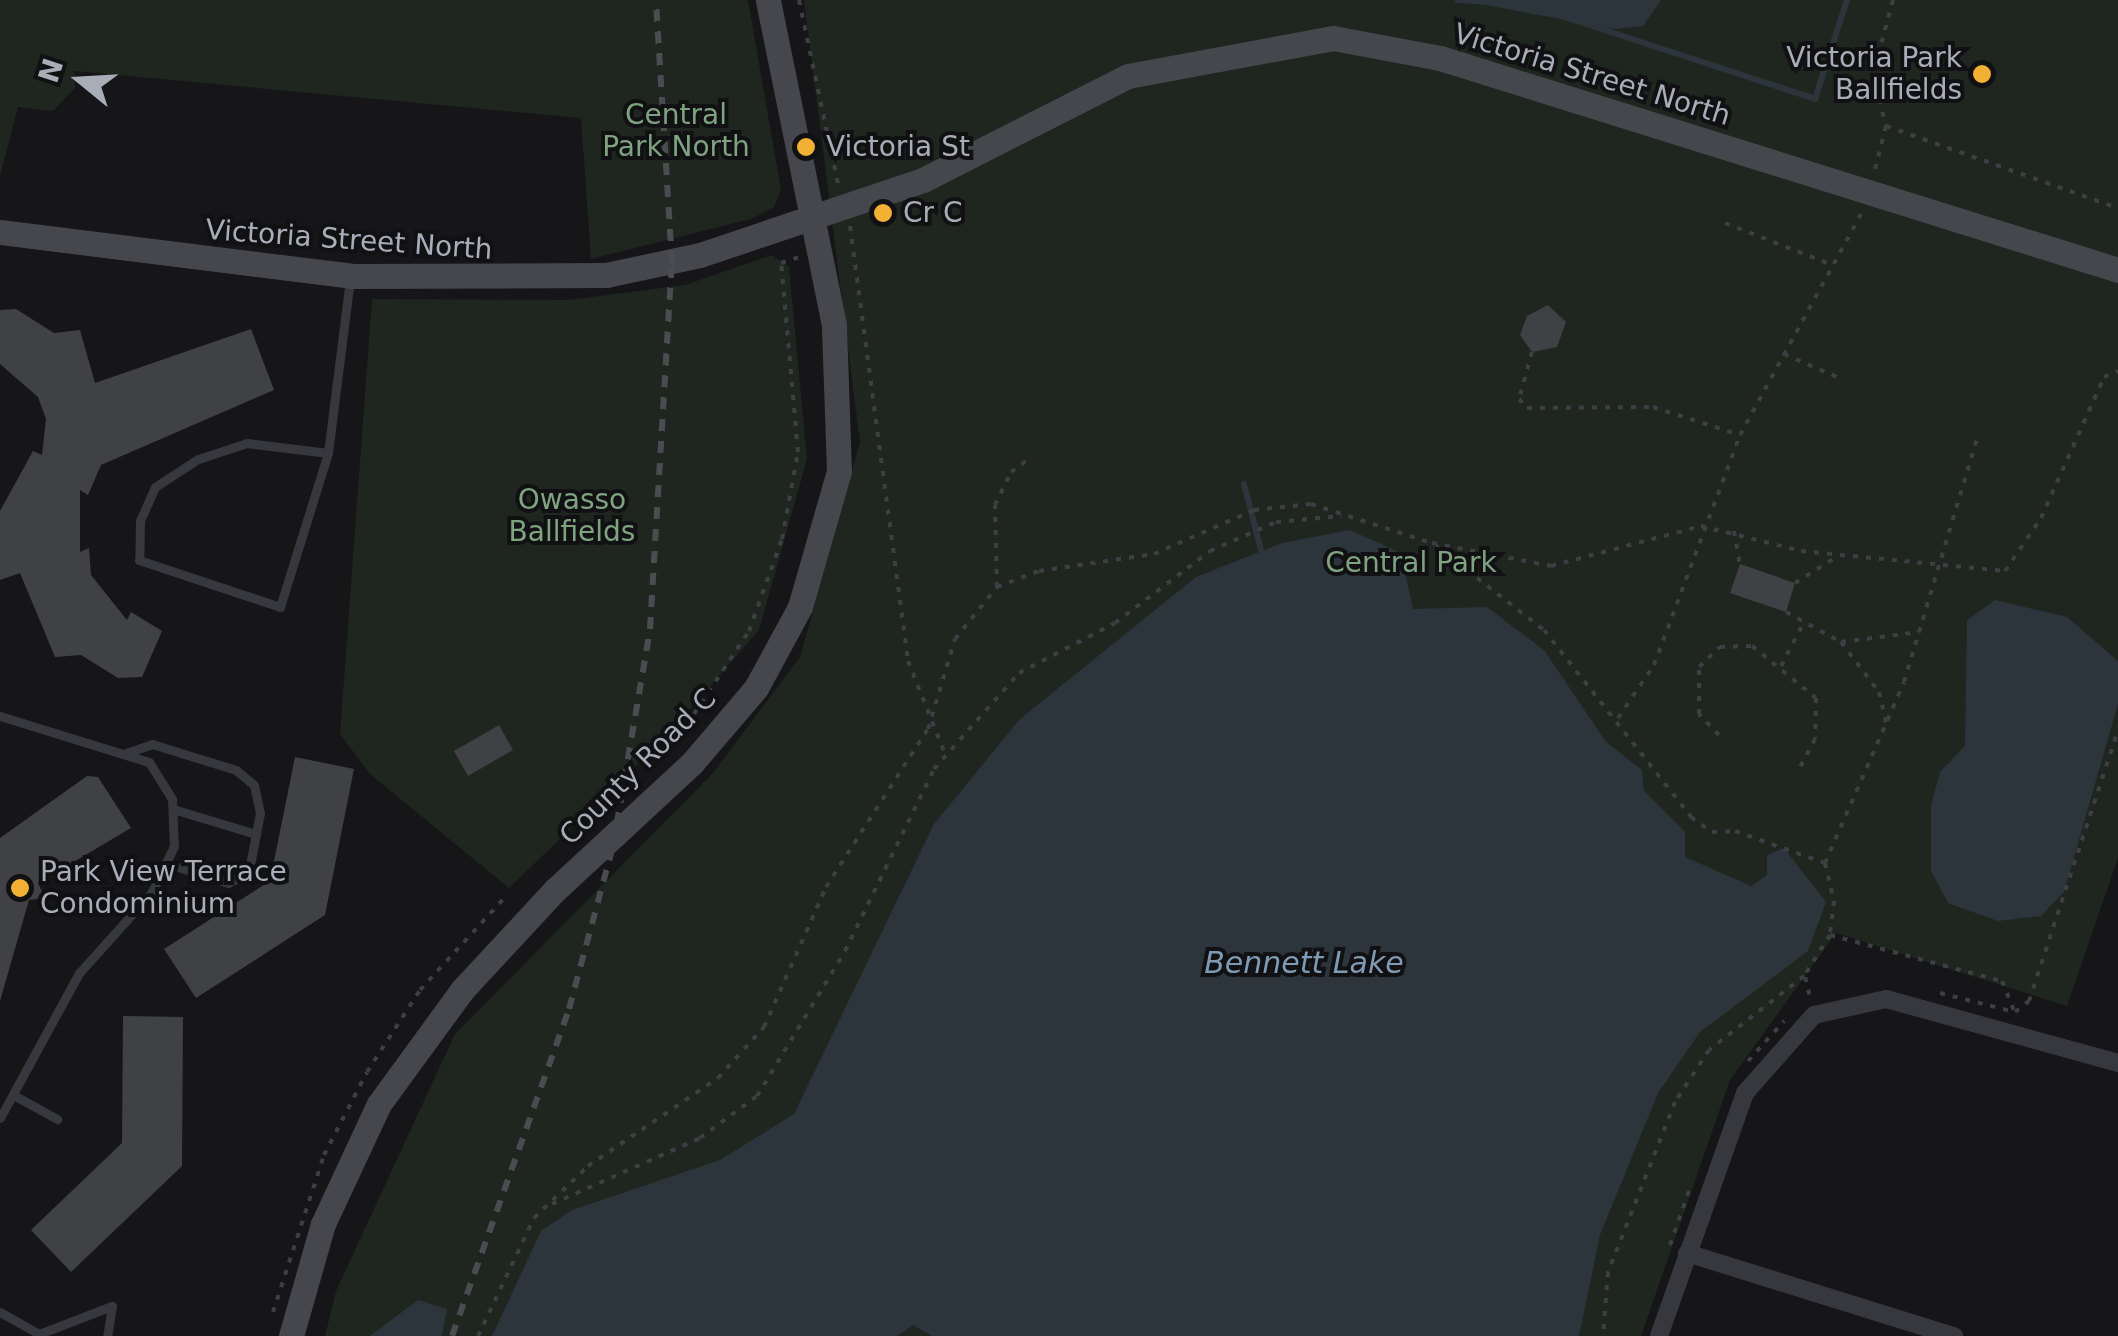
<!DOCTYPE html>
<html>
<head>
<meta charset="utf-8">
<style>
	body { margin:0 }
	#map { position:relative; width:2118px; height:1336px; overflow:hidden; background:#161618; font-family:"DejaVu Sans",sans-serif }
	div>[style] { position:absolute }
	[style*='--x'] { left:calc(var(--x)*1px); top:calc(var(--y)*1px); width:calc(var(--w)*1px); rotate:calc(var(--a)*1deg) }
	.green>* { inset:0; background:#1e261f }
	.water>* { inset:0; background:#2c353c }
	.stream>* { height:6px; margin:-3px; padding:0 3px; transform-origin:3px; border-radius:3px; background:#2c353c }
	.building>* { inset:0; background:#404145 }
	.path>* { height:4px; margin-top:-2px; transform-origin:0; background:repeating-linear-gradient(90deg,#3d3f44 0 5px,transparent 0 13px) }
	.lane>* { height:9px; margin:-4.5px; padding:0 4.5px; transform-origin:4.5px; border-radius:4.5px; background:#37383d }
	.street>* { height:18px; margin:-9px; padding:0 9px; transform-origin:9px; border-radius:9px; background:#37383d }
	.secondary>* { height:25px; margin:-12.5px; padding:0 12.5px; transform-origin:12.5px; border-radius:12.5px; background:#45474d }
	.rail>* { height:6px; margin-top:-3px; transform-origin:0; background:repeating-linear-gradient(90deg,#4a4c52 0 12px,transparent 0 22px) }
	.secondary-bridge>* { height:25px; margin:-12.5px; padding:0 12.5px; transform-origin:12.5px; border-radius:12.5px; background:#45474d }
	.dots>* { width:28px; height:28px; translate:-50% -50%; box-sizing:border-box; border:5px solid #111113; border-radius:50% }
	span { translate:-50% -50%; white-space:nowrap; text-align:center; line-height:1.15; -webkit-text-stroke:8px #111113; paint-order:stroke }
	.poi-label { font-size:28px; color:#a8adb8 }
	.right { translate:-100% -50%; text-align:right }
	.left { translate:0 -50%; text-align:left }
	.street-label { font-size:28px; color:#a8adb8 }
	.park-label { font-size:28px; color:#7fa381 }
	.water-label { font-size:30px; color:#7f9bb3; font-style:italic }
	.north { position:absolute; left:30px; top:30px; width:100px; height:100px; -webkit-text-stroke:8px #111113; paint-order:stroke; rotate:288deg; font-size:28px; font-weight:700; line-height:40px; text-align:center; color:#a8adb8 }
	.north::after { content:''; display:block; margin:auto; width:35px; height:45px; background:#a8adb8; clip-path:polygon(50% 0,100% 100%,50% 72%,0 100%) }
</style>
</head>
<body>
<div id="map">
	<div class="green">
		<i style="clip-path:polygon(0 0,748px 0,781px 190px,774px 207px,751px 219px,591px 259px,581px 118px,74px 71px,75px 88px,53px 111px,18px 107px,0 176px)"></i>
		<i style="clip-path:polygon(804px 0,2118px 0,2118px 858px,2067px 1006px,1836px 933px,1730px 1080px,1641px 1336px,325px 1336px,336px 1291px,455px 1034px,713px 773px,800px 657px,860px 442px)"></i>
		<i style="clip-path:polygon(772px 255px,789px 267px,807px 459px,759px 630px,664px 739px,509px 888px,370px 774px,340px 734px,372px 299px,568px 300px,685px 285px)"></i>
	</div>
	<div class="water">
		<i style="clip-path:polygon(1458px 0,1661px 0,1643px 26px,1615px 29px)"></i>
		<i style="clip-path:polygon(1350px 530px,1401px 553px,1413px 609px,1487px 607px,1544px 650px,1606px 742px,1642px 770px,1644px 791px,1685px 832px,1685px 857px,1751px 886px,1767px 875px,1767px 855px,1784px 848px,1826px 902px,1808px 951px,1700px 1032px,1658px 1093px,1600px 1235px,1579px 1336px,932px 1336px,913px 1325px,897px 1336px,492px 1336px,541px 1231px,572px 1210px,720px 1160px,794px 1114px,934px 824px,1020px 719px,1196px 577px,1282px 543px)"></i>
		<i style="clip-path:polygon(1995px 600px,2067px 617px,2118px 661px,2118px 704px,2064px 892px,2041px 916px,1998px 921px,1948px 903px,1931px 871px,1931px 806px,1940px 772px,1965px 746px,1967px 620px)"></i>
		<i style="clip-path:polygon(418px 1300px,447px 1309px,442px 1336px,370px 1336px)"></i>
	</div>
	<div class="stream">
		<i style="--x:1458;--y:0;--w:64;--a:3.6"></i>
		<i style="--x:1534;--y:7;--w:296;--a:18.1"></i>
		<i style="--x:1815;--y:99;--w:104;--a:-72.1"></i>
		<i style="--x:1244;--y:484;--w:68;--a:75.6"></i>
	</div>
	<div class="building">
		<i style="clip-path:polygon(1548px 305px,1566px 322px,1557px 347px,1532px 352px,1520px 335px,1527px 316px)"></i>
		<i style="clip-path:polygon(16px 309px,54px 333px,80px 330px,95px 383px,251px 329px,274px 390px,101px 465px,88px 495px,80px 490px,80px 552px,89px 548px,91px 575px,127px 620px,131px 612px,162px 631px,142px 677px,118px 678px,81px 655px,55px 657px,20px 573px,0 580px,0 511px,33px 451px,42px 455px,46px 419px,38px 397px,0 364px,0 310px)"></i>
		<i style="clip-path:polygon(1740px 564px,1795px 583px,1786px 612px,1730px 593px)"></i>
		<i style="clip-path:polygon(499px 725px,513px 750px,468px 776px,454px 751px)"></i>
		<i style="clip-path:polygon(295px 757px,354px 769px,325px 915px,196px 998px,164px 949px,270px 881px)"></i>
		<i style="clip-path:polygon(87px 776px,98px 777px,131px 828px,38px 883px,45px 898px,29px 900px,0 1001px,0 838px)"></i>
		<i style="clip-path:polygon(123px 1016px,183px 1017px,182px 1166px,71px 1272px,31px 1230px,122px 1143px)"></i>
	</div>
	<div class="path">
		<i style="--x:799;--y:0;--w:192;--a:78"></i>
		<i style="--x:1893;--y:0;--w:77;--a:105.1"></i>
		<i style="--x:1873;--y:74;--w:54;--a:76"></i>
		<i style="--x:1886;--y:126;--w:246;--a:19.5"></i>
		<i style="--x:1875;--y:169;--w:44;--a:-75.7"></i>
		<i style="--x:1725;--y:223;--w:110;--a:21.4"></i>
		<i style="--x:850;--y:226;--w:439;--a:82.4"></i>
		<i style="--x:908;--y:661;--w:100;--a:68.3"></i>
		<i style="--x:1532;--y:352;--w:49;--a:105.5"></i>
		<i style="--x:1519;--y:399;--w:12;--a:48"></i>
		<i style="--x:1527;--y:408;--w:126;--a:-0.5"></i>
		<i style="--x:1653;--y:407;--w:91;--a:17.8"></i>
		<i style="--x:1784;--y:354;--w:65;--a:23.4"></i>
		<i style="--x:1734;--y:531;--w:34;--a:80"></i>
		<i style="--x:1436;--y:546;--w:137;--a:37.9"></i>
		<i style="--x:1544;--y:630;--w:238;--a:51.8"></i>
		<i style="--x:1691;--y:817;--w:26;--a:36"></i>
		<i style="--x:1712;--y:832;--w:23;--a:-2"></i>
		<i style="--x:1735;--y:831;--w:96;--a:19.6"></i>
		<i style="--x:1825;--y:863;--w:39;--a:77"></i>
		<i style="--x:1834;--y:901;--w:34;--a:97"></i>
		<i style="--x:1830;--y:935;--w:49;--a:122.4"></i>
		<i style="--x:1804;--y:976;--w:120;--a:142.1"></i>
		<i style="--x:1709;--y:1050;--w:62;--a:123.2"></i>
		<i style="--x:1675;--y:1102;--w:183;--a:111.5"></i>
		<i style="--x:1608;--y:1272;--w:64;--a:94.5"></i>
		<i style="--x:1795;--y:583;--w:51;--a:-32.1"></i>
		<i style="--x:997;--y:587;--w:82;--a:-91.4"></i>
		<i style="--x:995;--y:505;--w:37;--a:-64"></i>
		<i style="--x:1011;--y:472;--w:26;--a:-36"></i>
		<i style="--x:1786;--y:612;--w:63;--a:28.6"></i>
		<i style="--x:1841;--y:642;--w:79;--a:-7.3"></i>
		<i style="--x:1841;--y:642;--w:63;--a:52.8"></i>
		<i style="--x:1879;--y:692;--w:32;--a:77"></i>
		<i style="--x:1781;--y:666;--w:47;--a:-62.4"></i>
		<i style="--x:694;--y:714;--w:100;--a:-56.5"></i>
		<i style="--x:749;--y:631;--w:98;--a:-70.3"></i>
		<i style="--x:782;--y:539;--w:88;--a:-79.6"></i>
		<i style="--x:798;--y:452;--w:190;--a:-95.1"></i>
		<i style="--x:781;--y:263;--w:19;--a:-18"></i>
		<i style="--x:1618;--y:718;--w:64;--a:-55.8"></i>
		<i style="--x:1654;--y:665;--w:246;--a:-69.5"></i>
		<i style="--x:1740;--y:435;--w:254;--a:-61.3"></i>
		<i style="--x:1719;--y:735;--w:29;--a:-134"></i>
		<i style="--x:1699;--y:714;--w:47;--a:-90"></i>
		<i style="--x:1699;--y:667;--w:29;--a:-44"></i>
		<i style="--x:1720;--y:647;--w:32;--a:-2"></i>
		<i style="--x:1752;--y:646;--w:82;--a:39.1"></i>
		<i style="--x:1816;--y:698;--w:41;--a:91.4"></i>
		<i style="--x:1815;--y:739;--w:34;--a:118"></i>
		<i style="--x:1825;--y:863;--w:197;--a:-66.4"></i>
		<i style="--x:1904;--y:682;--w:254;--a:-73.3"></i>
		<i style="--x:1830;--y:935;--w:178;--a:15"></i>
		<i style="--x:2002;--y:981;--w:35;--a:68"></i>
		<i style="--x:1805;--y:977;--w:21;--a:76"></i>
		<i style="--x:1940;--y:993;--w:77;--a:14.2"></i>
		<i style="--x:2015;--y:1012;--w:18;--a:-38"></i>
		<i style="--x:2029;--y:1001;--w:284;--a:-71.8"></i>
		<i style="--x:1748;--y:1061;--w:54;--a:-48"></i>
		<i style="--x:552;--y:1204;--w:162;--a:-24"></i>
		<i style="--x:700;--y:1138;--w:71;--a:-36.4"></i>
		<i style="--x:757;--y:1096;--w:170;--a:-58.7"></i>
		<i style="--x:845;--y:951;--w:203;--a:-63.9"></i>
		<i style="--x:934;--y:769;--w:128;--a:-48.5"></i>
		<i style="--x:1019;--y:673;--w:108;--a:-27.5"></i>
		<i style="--x:1115;--y:623;--w:119;--a:-37.2"></i>
		<i style="--x:1210;--y:551;--w:72;--a:-23.7"></i>
		<i style="--x:1276;--y:522;--w:66;--a:-5.2"></i>
		<i style="--x:1670;--y:1245;--w:60;--a:-70.7"></i>
		<i style="--x:273;--y:1312;--w:165;--a:-72"></i>
		<i style="--x:324;--y:1155;--w:93;--a:-62.6"></i>
		<i style="--x:367;--y:1072;--w:98;--a:-57.1"></i>
		<i style="--x:420;--y:990;--w:129;--a:-47.5"></i>
		<i style="--x:478;--y:1336;--w:131;--a:-64.6"></i>
		<i style="--x:534;--y:1218;--w:75;--a:-43.9"></i>
		<i style="--x:588;--y:1166;--w:157;--a:-34.1"></i>
		<i style="--x:718;--y:1078;--w:69;--a:-48"></i>
		<i style="--x:764;--y:1027;--w:153;--a:-66.1"></i>
		<i style="--x:826;--y:887;--w:188;--a:-57.2"></i>
		<i style="--x:928;--y:729;--w:94;--a:-73.3"></i>
		<i style="--x:955;--y:639;--w:67;--a:-51.1"></i>
		<i style="--x:997;--y:587;--w:45;--a:-20.9"></i>
		<i style="--x:1039;--y:571;--w:116;--a:-8.4"></i>
		<i style="--x:1154;--y:554;--w:109;--a:-23.7"></i>
		<i style="--x:1254;--y:510;--w:57;--a:-6"></i>
		<i style="--x:1311;--y:504;--w:127;--a:17.9"></i>
		<i style="--x:1432;--y:543;--w:121;--a:10.9"></i>
		<i style="--x:1551;--y:566;--w:155;--a:-14.9"></i>
		<i style="--x:1701;--y:526;--w:103;--a:14"></i>
		<i style="--x:1801;--y:551;--w:205;--a:5.6"></i>
		<i style="--x:2005;--y:571;--w:64;--a:-55.8"></i>
		<i style="--x:2041;--y:518;--w:154;--a:-65.9"></i>
		<i style="--x:2104;--y:377;--w:15;--a:-23"></i>
	</div>
	<div class="lane">
		<i style="--x:328;--y:453;--w:82;--a:-173"></i>
		<i style="--x:247;--y:443;--w:52;--a:161.9"></i>
		<i style="--x:198;--y:459;--w:51;--a:146.9"></i>
		<i style="--x:155;--y:487;--w:37;--a:114"></i>
		<i style="--x:140;--y:521;--w:39;--a:91"></i>
		<i style="--x:139;--y:560;--w:149;--a:18.4"></i>
		<i style="--x:280;--y:607;--w:161;--a:-72.7"></i>
		<i style="--x:328;--y:453;--w:176;--a:-82.8"></i>
		<i style="--x:0;--y:716;--w:156;--a:17.2"></i>
		<i style="--x:149;--y:762;--w:44;--a:58.1"></i>
		<i style="--x:172;--y:799;--w:47;--a:87.6"></i>
		<i style="--x:174;--y:846;--w:51;--a:115.6"></i>
		<i style="--x:152;--y:892;--w:109;--a:132"></i>
		<i style="--x:79;--y:973;--w:165;--a:118.6"></i>
		<i style="--x:126;--y:753;--w:28;--a:-19"></i>
		<i style="--x:152;--y:744;--w:88;--a:17.2"></i>
		<i style="--x:236;--y:770;--w:23;--a:40"></i>
		<i style="--x:254;--y:785;--w:29;--a:78"></i>
		<i style="--x:260;--y:813;--w:53;--a:100.9"></i>
		<i style="--x:173;--y:809;--w:87;--a:16.8"></i>
		<i style="--x:166;--y:863;--w:65;--a:17.9"></i>
		<i style="--x:228;--y:883;--w:17;--a:-28"></i>
		<i style="--x:17;--y:1097;--w:46;--a:28.8"></i>
		<i style="--x:0;--y:1312;--w:45;--a:29.4"></i>
		<i style="--x:39;--y:1334;--w:78;--a:-21"></i>
		<i style="--x:112;--y:1306;--w:30;--a:99"></i>
	</div>
	<div class="street">
		<i style="--x:1687;--y:1253;--w:280;--a:17.3"></i>
		<i style="--x:1659;--y:1336;--w:258;--a:-70.5"></i>
		<i style="--x:1745;--y:1093;--w:104;--a:-48.5"></i>
		<i style="--x:1814;--y:1015;--w:74;--a:-12.5"></i>
		<i style="--x:1886;--y:999;--w:241;--a:15.4"></i>
	</div>
	<div class="secondary">
		<i style="--x:0;--y:232;--w:354;--a:7.1"></i>
		<i style="--x:351;--y:276;--w:255;--a:-0.2"></i>
		<i style="--x:606;--y:275;--w:96;--a:-12"></i>
		<i style="--x:700;--y:255;--w:235;--a:-18.6"></i>
		<i style="--x:923;--y:180;--w:230;--a:-26.9"></i>
		<i style="--x:1128;--y:76;--w:208;--a:-10.5"></i>
		<i style="--x:1333;--y:38;--w:109;--a:10.6"></i>
		<i style="--x:1440;--y:58;--w:710;--a:17.36"></i>
		<i style="--x:692;--y:763;--w:99;--a:-49.5"></i>
		<i style="--x:756;--y:688;--w:92;--a:-61.5"></i>
		<i style="--x:800;--y:607;--w:141;--a:-74"></i>
		<i style="--x:839;--y:471;--w:146;--a:-92"></i>
		<i style="--x:834;--y:325;--w:332;--a:-101.5"></i>
		<i style="--x:291;--y:1336;--w:116;--a:-74.1"></i>
		<i style="--x:323;--y:1224;--w:132;--a:-65"></i>
		<i style="--x:379;--y:1104;--w:142;--a:-53.9"></i>
		<i style="--x:463;--y:989;--w:135;--a:-47.1"></i>
	</div>
	<div class="rail">
		<i style="--x:452;--y:1336;--w:347;--a:-70.3"></i>
		<i style="--x:569;--y:1009;--w:169;--a:-74.9"></i>
		<i style="--x:613;--y:846;--w:220;--a:-80.3"></i>
		<i style="--x:650;--y:629;--w:367;--a:-86.6"></i>
		<i style="--x:672;--y:263;--w:263;--a:-93.5"></i>
	</div>
	<div class="secondary-bridge">
		<i style="--x:555;--y:890;--w:187;--a:-42.8"></i>
	</div>
	<div class="dots">
		<i style="left:1982px;top:74px;background:#f2b134"></i>
		<i style="left:806px;top:147px;background:#f2b134"></i>
		<i style="left:883px;top:213px;background:#f2b134"></i>
		<i style="left:20px;top:888px;background:#f2b134"></i>
	</div>
	<div class="poi-label">
		<span class="right" style="left:1962px;top:74px">Victoria Park<br>Ballfields</span>
		<span class="left" style="left:826px;top:147px">Victoria St</span>
		<span class="left" style="left:903px;top:213px">Cr C</span>
		<span class="left" style="left:40px;top:888px">Park View Terrace<br>Condominium</span>
	</div>
	<div class="street-label">
		<span style="left:1592px;top:75px;rotate:17deg">Victoria Street North</span>
		<span style="left:349px;top:240px;rotate:4deg">Victoria Street North</span>
		<span style="left:638px;top:767px;rotate:-45deg">County Road C</span>
	</div>
	<div class="park-label">
		<span style="left:676px;top:131px">Central<br>Park North</span>
		<span style="left:572px;top:516px">Owasso<br>Ballfields</span>
		<span style="left:1411px;top:563px">Central Park</span>
	</div>
	<div class="water-label">
		<span style="left:1304px;top:963px">Bennett Lake</span>
	</div>
	<div class="north">N</div>
</div>
</body>
</html>
